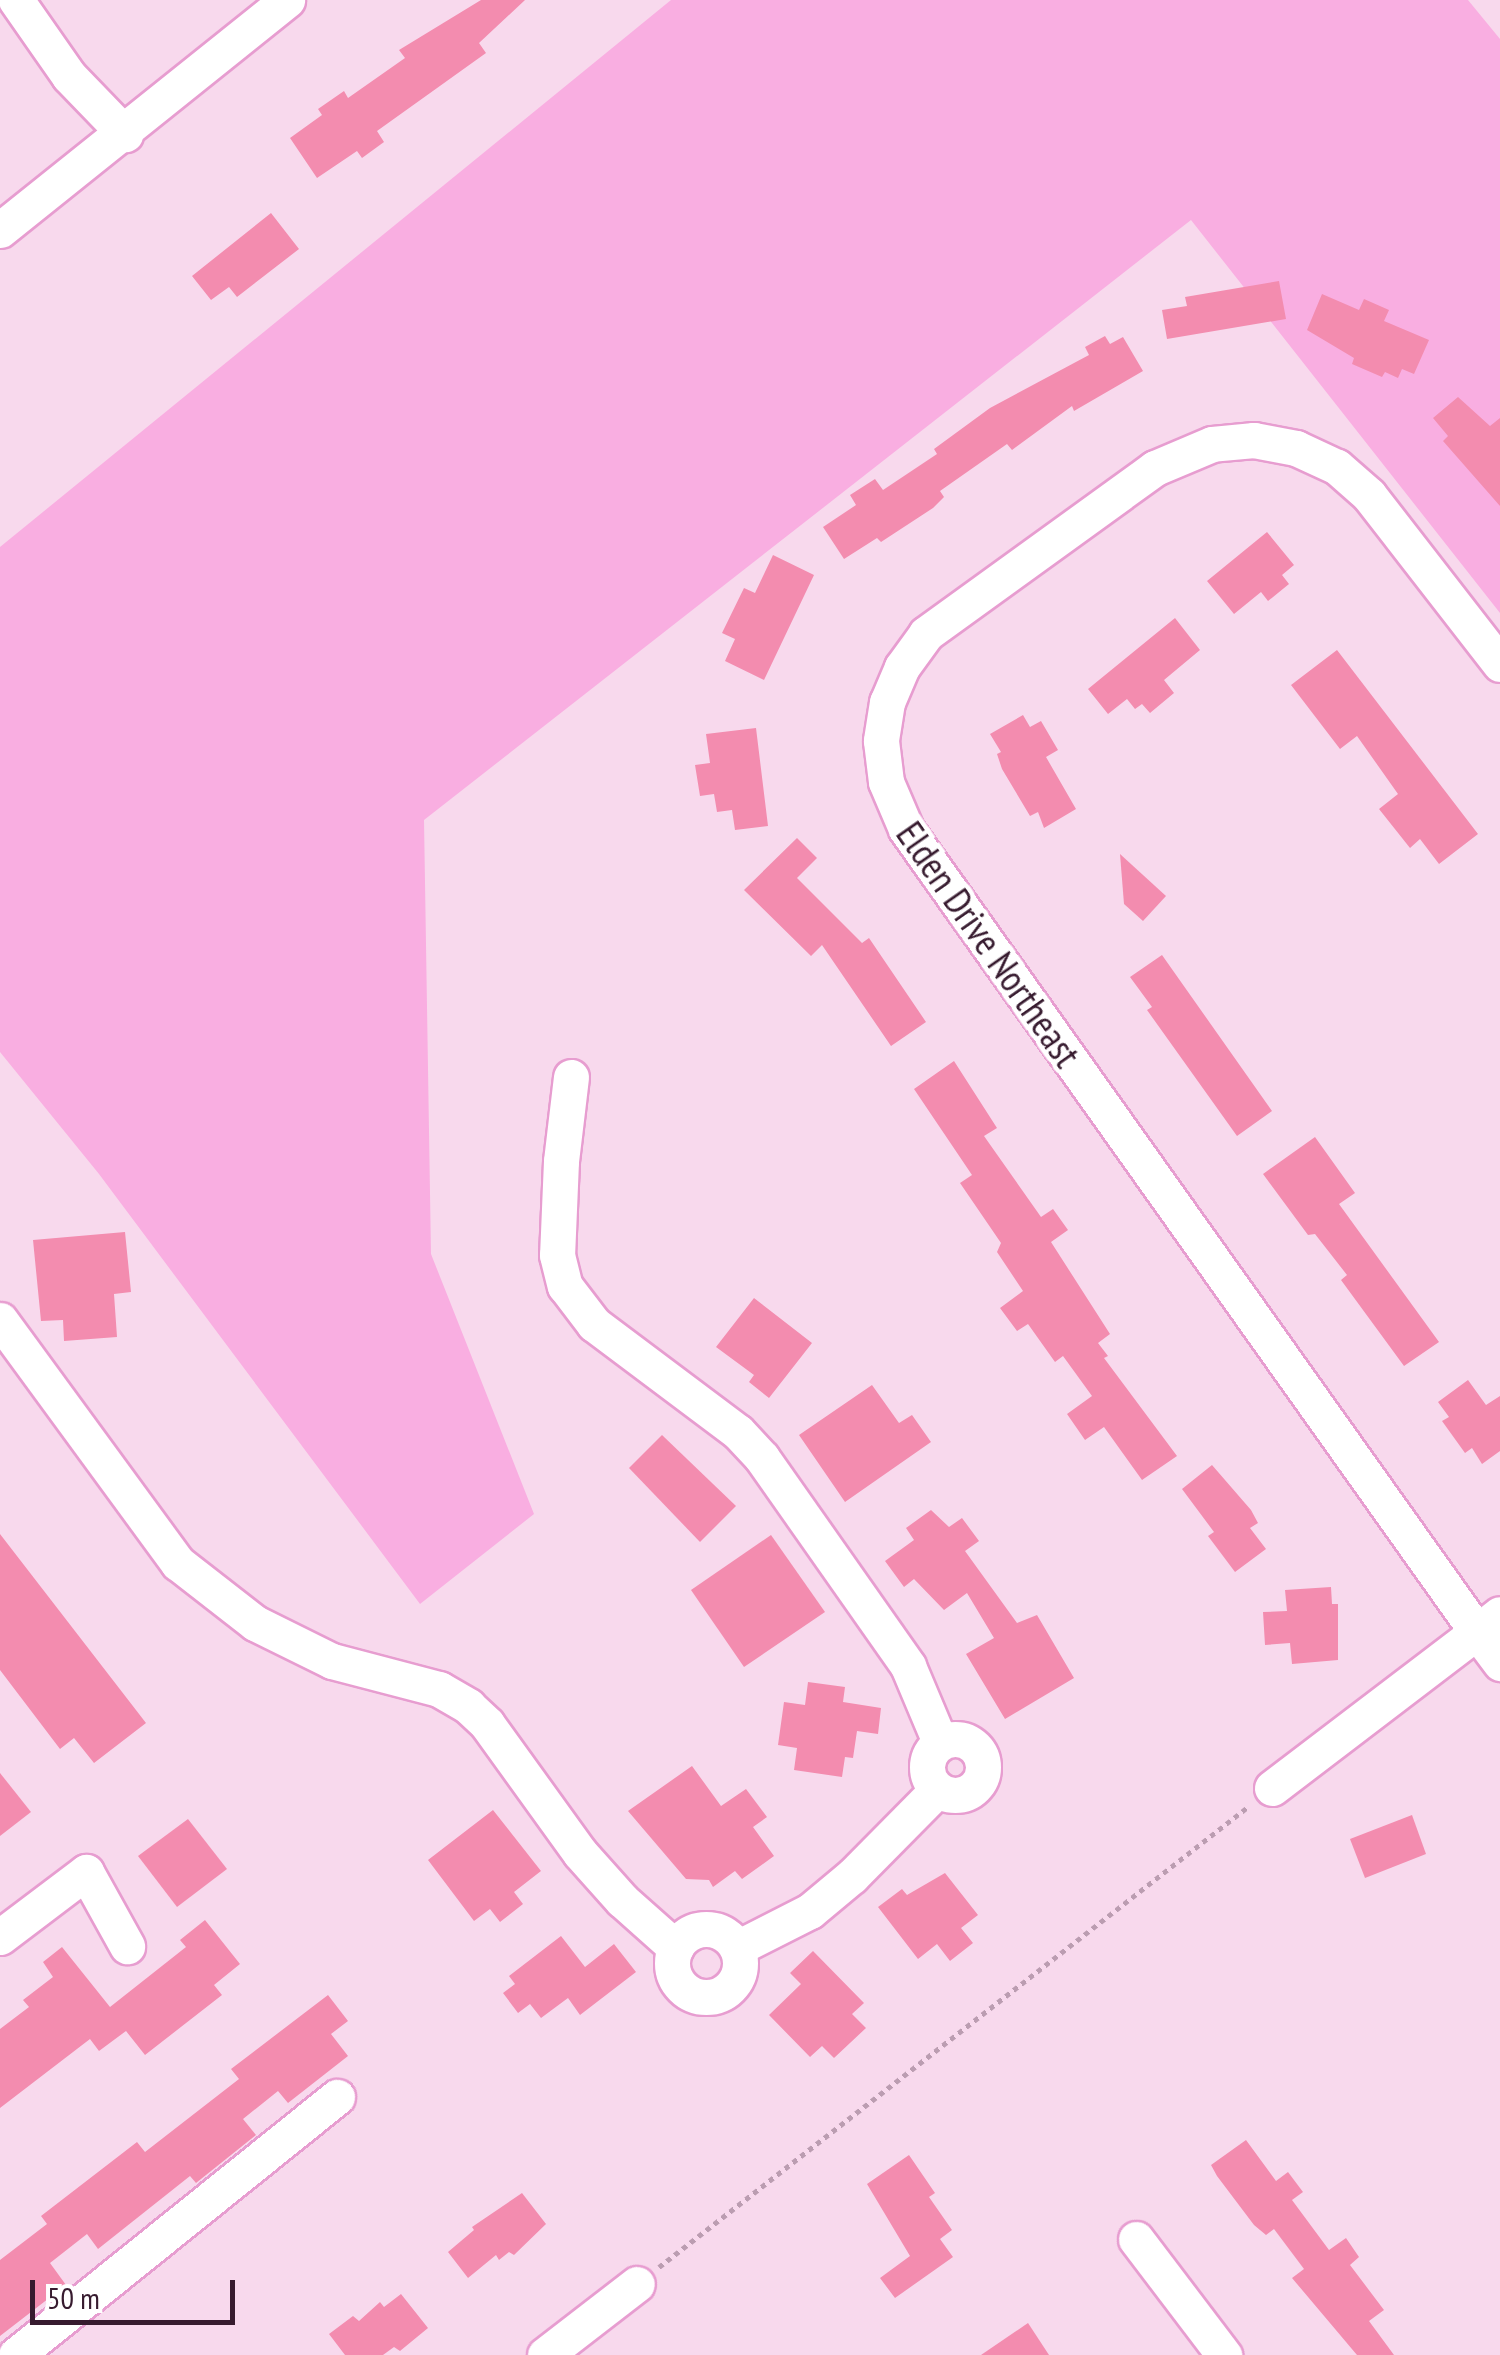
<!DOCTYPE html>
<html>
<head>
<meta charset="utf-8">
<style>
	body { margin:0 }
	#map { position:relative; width:1500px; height:2355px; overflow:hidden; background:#f8d9ed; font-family:"PT Sans Narrow",sans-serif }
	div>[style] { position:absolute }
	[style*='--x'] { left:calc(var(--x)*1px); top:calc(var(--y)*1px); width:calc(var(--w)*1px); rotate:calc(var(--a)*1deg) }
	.green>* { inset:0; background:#f9aee1 }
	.building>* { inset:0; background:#f38caf }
	.path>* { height:5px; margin-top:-2.5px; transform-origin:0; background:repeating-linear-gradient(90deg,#bb9db1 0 5px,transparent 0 10px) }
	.roads { filter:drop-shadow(2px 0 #e79dd0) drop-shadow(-2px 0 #e79dd0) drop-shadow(0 2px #e79dd0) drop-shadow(0 -2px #e79dd0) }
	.minor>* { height:35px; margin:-17.5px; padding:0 17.5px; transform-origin:17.5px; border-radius:17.5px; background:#fff }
	.minor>.ring { margin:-17.5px; padding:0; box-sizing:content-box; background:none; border:35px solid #fff; border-radius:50% }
	span { translate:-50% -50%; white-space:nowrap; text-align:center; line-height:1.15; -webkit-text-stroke:9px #fff; paint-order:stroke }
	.street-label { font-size:38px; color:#371b2f }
	.scale { position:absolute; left:30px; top:2280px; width:205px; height:45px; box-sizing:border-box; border:5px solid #371b2f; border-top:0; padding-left:12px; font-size:30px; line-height:35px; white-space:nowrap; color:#371b2f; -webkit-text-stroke:8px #fff; paint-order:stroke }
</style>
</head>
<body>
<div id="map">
	<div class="green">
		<i style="clip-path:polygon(671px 0,1468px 0,1500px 39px,1500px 613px,1191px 220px,424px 820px,431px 1254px,534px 1514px,420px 1604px,99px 1174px,0 1052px,0 547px)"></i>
	</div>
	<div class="building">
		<i style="clip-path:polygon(481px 0,525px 0,479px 43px,486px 53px,377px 131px,384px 142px,362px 158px,357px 151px,317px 178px,290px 138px,322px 115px,318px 109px,344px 91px,348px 98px,405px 58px,399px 50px)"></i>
		<i style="clip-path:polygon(271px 213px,299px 249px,237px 297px,229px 287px,211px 300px,192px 276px)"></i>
		<i style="clip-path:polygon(1279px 281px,1286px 319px,1167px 339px,1162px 310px,1187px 306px,1185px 297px)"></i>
		<i style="clip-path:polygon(1322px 294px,1359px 310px,1364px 299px,1389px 310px,1384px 321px,1429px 340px,1414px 374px,1402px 369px,1398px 378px,1385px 372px,1382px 377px,1352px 364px,1354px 358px,1307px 330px)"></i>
		<i style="clip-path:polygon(1105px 336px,1110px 344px,1123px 337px,1143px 371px,1074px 411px,1072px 406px,1012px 450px,1007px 444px,940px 491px,944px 497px,933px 508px,881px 542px,877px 538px,844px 559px,823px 527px,856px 505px,850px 495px,875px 479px,883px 490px,937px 454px,934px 449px,990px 408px,1089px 355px,1085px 347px)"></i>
		<i style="clip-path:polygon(1458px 397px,1490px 426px,1500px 418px,1500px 506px,1443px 441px,1448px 436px,1433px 418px)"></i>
		<i style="clip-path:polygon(1267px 532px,1294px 565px,1282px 575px,1289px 584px,1268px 601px,1261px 592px,1234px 614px,1207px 581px)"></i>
		<i style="clip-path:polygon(773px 555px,814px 575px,764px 680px,725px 661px,735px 639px,722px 633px,744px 588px,755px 593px)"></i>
		<i style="clip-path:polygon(1175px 618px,1200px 650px,1164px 680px,1174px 693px,1150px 713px,1142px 704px,1135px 709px,1127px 699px,1108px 714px,1088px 689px)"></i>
		<i style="clip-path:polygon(1337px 650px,1478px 834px,1439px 864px,1420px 839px,1410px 848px,1379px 809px,1398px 794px,1357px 736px,1340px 749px,1291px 685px)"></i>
		<i style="clip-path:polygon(1023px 715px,1030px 727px,1041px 721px,1058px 750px,1046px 757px,1076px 809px,1044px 828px,1038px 812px,1030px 816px,1002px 769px,997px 754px,1001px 752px,990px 734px)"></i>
		<i style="clip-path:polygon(756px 728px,768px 826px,735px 830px,732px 810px,717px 812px,714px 794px,700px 796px,695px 765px,710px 763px,706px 734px)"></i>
		<i style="clip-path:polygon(797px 838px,817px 858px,797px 878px,862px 943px,869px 938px,926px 1022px,891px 1046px,822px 945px,811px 956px,744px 890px)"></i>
		<i style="clip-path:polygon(1120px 854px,1166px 896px,1143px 921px,1124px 904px)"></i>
		<i style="clip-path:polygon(1162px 955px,1272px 1111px,1237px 1136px,1147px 1010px,1152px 1007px,1130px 977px)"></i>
		<i style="clip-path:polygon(954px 1061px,997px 1128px,984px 1136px,1041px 1217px,1053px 1209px,1068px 1230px,1051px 1242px,1110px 1334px,1098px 1343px,1108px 1356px,1104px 1358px,1177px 1456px,1142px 1480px,1104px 1427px,1085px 1440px,1067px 1414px,1092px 1396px,1063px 1356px,1055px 1362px,1028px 1324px,1017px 1331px,1000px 1308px,1023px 1291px,997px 1252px,1001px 1243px,960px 1183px,972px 1175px,914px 1089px)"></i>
		<i style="clip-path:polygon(1315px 1137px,1355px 1193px,1339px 1204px,1439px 1342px,1404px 1366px,1341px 1280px,1347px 1275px,1315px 1234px,1308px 1235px,1263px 1174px)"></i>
		<i style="clip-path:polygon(125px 1232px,131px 1292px,114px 1294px,117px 1337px,64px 1341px,63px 1320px,41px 1321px,33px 1240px)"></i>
		<i style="clip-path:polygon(754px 1298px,812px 1343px,769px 1398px,749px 1382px,754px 1375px,716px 1347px)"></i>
		<i style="clip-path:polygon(1468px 1380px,1486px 1405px,1500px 1396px,1500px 1451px,1482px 1464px,1472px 1448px,1465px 1453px,1442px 1421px,1449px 1417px,1438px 1402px)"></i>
		<i style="clip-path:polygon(872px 1385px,899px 1423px,912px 1415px,931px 1442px,845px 1502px,799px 1435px)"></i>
		<i style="clip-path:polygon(662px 1435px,736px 1506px,700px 1542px,629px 1468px)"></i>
		<i style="clip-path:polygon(1212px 1465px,1251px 1510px,1258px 1523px,1250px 1528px,1266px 1549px,1235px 1572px,1208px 1536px,1214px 1532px,1182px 1489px)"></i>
		<i style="clip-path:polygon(931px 1510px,949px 1527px,962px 1518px,979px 1541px,965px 1551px,1017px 1623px,1037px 1615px,1074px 1678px,1005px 1719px,966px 1654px,994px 1638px,967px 1593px,944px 1610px,914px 1579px,904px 1587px,885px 1561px,914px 1540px,906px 1528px)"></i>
		<i style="clip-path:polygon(0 1534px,146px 1723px,94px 1763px,74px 1738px,60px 1749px,0 1670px)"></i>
		<i style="clip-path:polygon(771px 1535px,825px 1612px,744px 1667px,691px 1590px)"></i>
		<i style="clip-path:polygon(1331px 1587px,1332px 1604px,1338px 1604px,1338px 1660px,1292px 1664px,1290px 1643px,1265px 1645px,1263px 1612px,1287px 1611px,1285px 1590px)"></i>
		<i style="clip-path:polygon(808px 1682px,845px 1687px,843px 1702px,881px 1708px,878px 1734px,857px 1731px,853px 1758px,845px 1757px,842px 1777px,794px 1770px,797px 1748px,778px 1745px,784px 1702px,805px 1705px)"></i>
		<i style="clip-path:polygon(692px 1766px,721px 1806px,746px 1789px,767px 1817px,753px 1827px,774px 1856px,742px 1879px,735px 1871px,713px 1887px,709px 1880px,686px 1879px,628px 1811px)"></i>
		<i style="clip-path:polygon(0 1773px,31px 1812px,0 1836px)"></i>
		<i style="clip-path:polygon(493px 1810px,541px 1871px,514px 1892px,523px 1904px,500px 1922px,490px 1909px,474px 1921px,428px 1860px)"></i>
		<i style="clip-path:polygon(1412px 1815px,1426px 1854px,1365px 1878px,1350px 1839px)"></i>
		<i style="clip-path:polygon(188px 1819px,227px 1869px,177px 1907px,138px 1856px)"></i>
		<i style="clip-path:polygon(945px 1873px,978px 1915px,961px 1928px,973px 1943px,950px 1961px,937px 1944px,918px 1959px,878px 1907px,902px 1889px,907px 1895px)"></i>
		<i style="clip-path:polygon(205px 1920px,240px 1964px,214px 1985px,222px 1995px,145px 2055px,126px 2031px,99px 2051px,90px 2039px,0 2108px,0 2029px,29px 2007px,23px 2000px,53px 1977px,43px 1962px,62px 1947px,110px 2007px,186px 1947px,180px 1940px)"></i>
		<i style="clip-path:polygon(561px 1936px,585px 1967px,614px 1944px,636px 1972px,580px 2015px,568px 1998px,541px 2018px,530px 2004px,518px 2013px,503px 1993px,515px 1984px,509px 1976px)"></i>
		<i style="clip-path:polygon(813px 1951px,864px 2003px,852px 2014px,866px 2028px,834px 2058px,822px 2046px,810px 2057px,769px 2015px,801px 1984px,790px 1973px)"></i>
		<i style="clip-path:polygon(328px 1995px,348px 2021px,331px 2034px,348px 2056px,288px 2103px,278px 2091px,243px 2119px,256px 2135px,196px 2183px,190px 2176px,98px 2249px,87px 2234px,50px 2263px,66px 2285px,0 2336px,0 2260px,47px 2224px,41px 2216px,137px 2142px,145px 2152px,239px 2079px,231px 2069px)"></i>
		<i style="clip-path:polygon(1246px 2140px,1276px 2181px,1288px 2172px,1303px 2192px,1292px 2200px,1329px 2250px,1346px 2238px,1359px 2257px,1350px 2265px,1384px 2310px,1369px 2321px,1394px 2355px,1357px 2355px,1292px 2278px,1304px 2269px,1274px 2229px,1266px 2235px,1254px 2225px,1217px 2176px,1211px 2165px)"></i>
		<i style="clip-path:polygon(909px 2155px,935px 2193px,929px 2197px,952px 2230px,940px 2239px,953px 2257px,895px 2298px,880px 2278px,910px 2256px,867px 2184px)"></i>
		<i style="clip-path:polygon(522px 2193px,546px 2224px,514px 2255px,509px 2252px,499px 2260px,496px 2255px,468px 2278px,448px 2252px,474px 2230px,472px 2227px)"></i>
		<i style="clip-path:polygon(401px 2294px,428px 2328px,400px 2351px,394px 2347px,383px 2355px,345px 2355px,329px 2334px,353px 2316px,359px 2321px,380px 2302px,384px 2307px)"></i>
		<i style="clip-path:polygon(1028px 2323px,1049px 2355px,981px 2355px)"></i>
	</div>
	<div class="path">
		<i style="--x:659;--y:2267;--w:749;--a:-38"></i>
	</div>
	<div class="roads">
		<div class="minor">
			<i style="--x:16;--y:0;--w:93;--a:55.1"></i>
			<i style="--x:69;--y:76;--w:81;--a:46"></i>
			<i style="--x:0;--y:230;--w:368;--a:-38.7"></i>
			<i style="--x:1500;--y:664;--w:214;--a:-127.8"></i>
			<i style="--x:1369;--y:495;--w:43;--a:-138.8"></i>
			<i style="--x:1337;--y:467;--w:45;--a:-155.1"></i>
			<i style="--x:1296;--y:448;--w:43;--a:-169.2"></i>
			<i style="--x:1254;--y:440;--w:42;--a:174.6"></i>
			<i style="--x:1212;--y:444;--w:62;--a:157.2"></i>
			<i style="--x:1155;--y:468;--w:283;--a:144.1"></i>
			<i style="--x:926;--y:634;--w:41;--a:126"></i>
			<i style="--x:902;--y:667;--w:38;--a:113"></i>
			<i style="--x:887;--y:702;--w:39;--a:99"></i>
			<i style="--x:881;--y:741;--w:41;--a:83"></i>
			<i style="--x:886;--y:782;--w:51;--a:66.9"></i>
			<i style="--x:906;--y:829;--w:985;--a:54.58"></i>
			<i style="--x:1477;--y:1632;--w:29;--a:-38"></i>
			<i style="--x:571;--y:1077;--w:85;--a:96.8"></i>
			<i style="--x:561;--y:1161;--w:94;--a:92.4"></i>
			<i style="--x:557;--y:1255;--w:32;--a:76"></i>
			<i style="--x:565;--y:1286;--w:48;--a:52.7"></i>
			<i style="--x:594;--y:1324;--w:180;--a:36.9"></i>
			<i style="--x:738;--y:1432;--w:35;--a:47"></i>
			<i style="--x:762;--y:1458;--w:254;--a:54.9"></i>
			<i style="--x:908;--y:1666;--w:82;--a:67.2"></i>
			<i style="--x:0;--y:1320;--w:301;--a:53.8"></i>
			<i style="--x:178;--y:1563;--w:98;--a:37.9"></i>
			<i style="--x:255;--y:1623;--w:86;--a:26.3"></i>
			<i style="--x:332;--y:1661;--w:111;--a:14.7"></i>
			<i style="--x:439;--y:1689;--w:34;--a:30"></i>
			<i style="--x:468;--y:1706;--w:26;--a:43"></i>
			<i style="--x:487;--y:1724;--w:159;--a:54.2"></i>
			<i style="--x:580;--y:1853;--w:63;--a:48.2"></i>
			<i style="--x:622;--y:1900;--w:72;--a:41.6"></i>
			<i class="ring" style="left:927px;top:1739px;width:21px;height:21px"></i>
			<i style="--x:1272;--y:1788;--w:258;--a:-37.3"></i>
			<i style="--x:1477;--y:1632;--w:39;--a:53"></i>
			<i class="ring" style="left:672px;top:1929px;width:33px;height:33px"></i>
			<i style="--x:0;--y:1937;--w:108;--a:-37.1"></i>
			<i style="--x:86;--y:1872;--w:85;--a:61"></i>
			<i style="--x:737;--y:1948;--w:82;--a:-26.9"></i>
			<i style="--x:810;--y:1911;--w:55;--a:-39.8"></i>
			<i style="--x:852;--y:1876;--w:121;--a:-45.3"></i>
			<i style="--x:1136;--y:2239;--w:146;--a:52.8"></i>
			<i style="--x:16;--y:2355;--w:412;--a:-38.8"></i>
			<i style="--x:545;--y:2355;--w:116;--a:-37.7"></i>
		</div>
	</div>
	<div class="street-label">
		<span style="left:989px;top:944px;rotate:55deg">Elden Drive Northeast</span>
	</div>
	<div class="scale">50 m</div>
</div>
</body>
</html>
